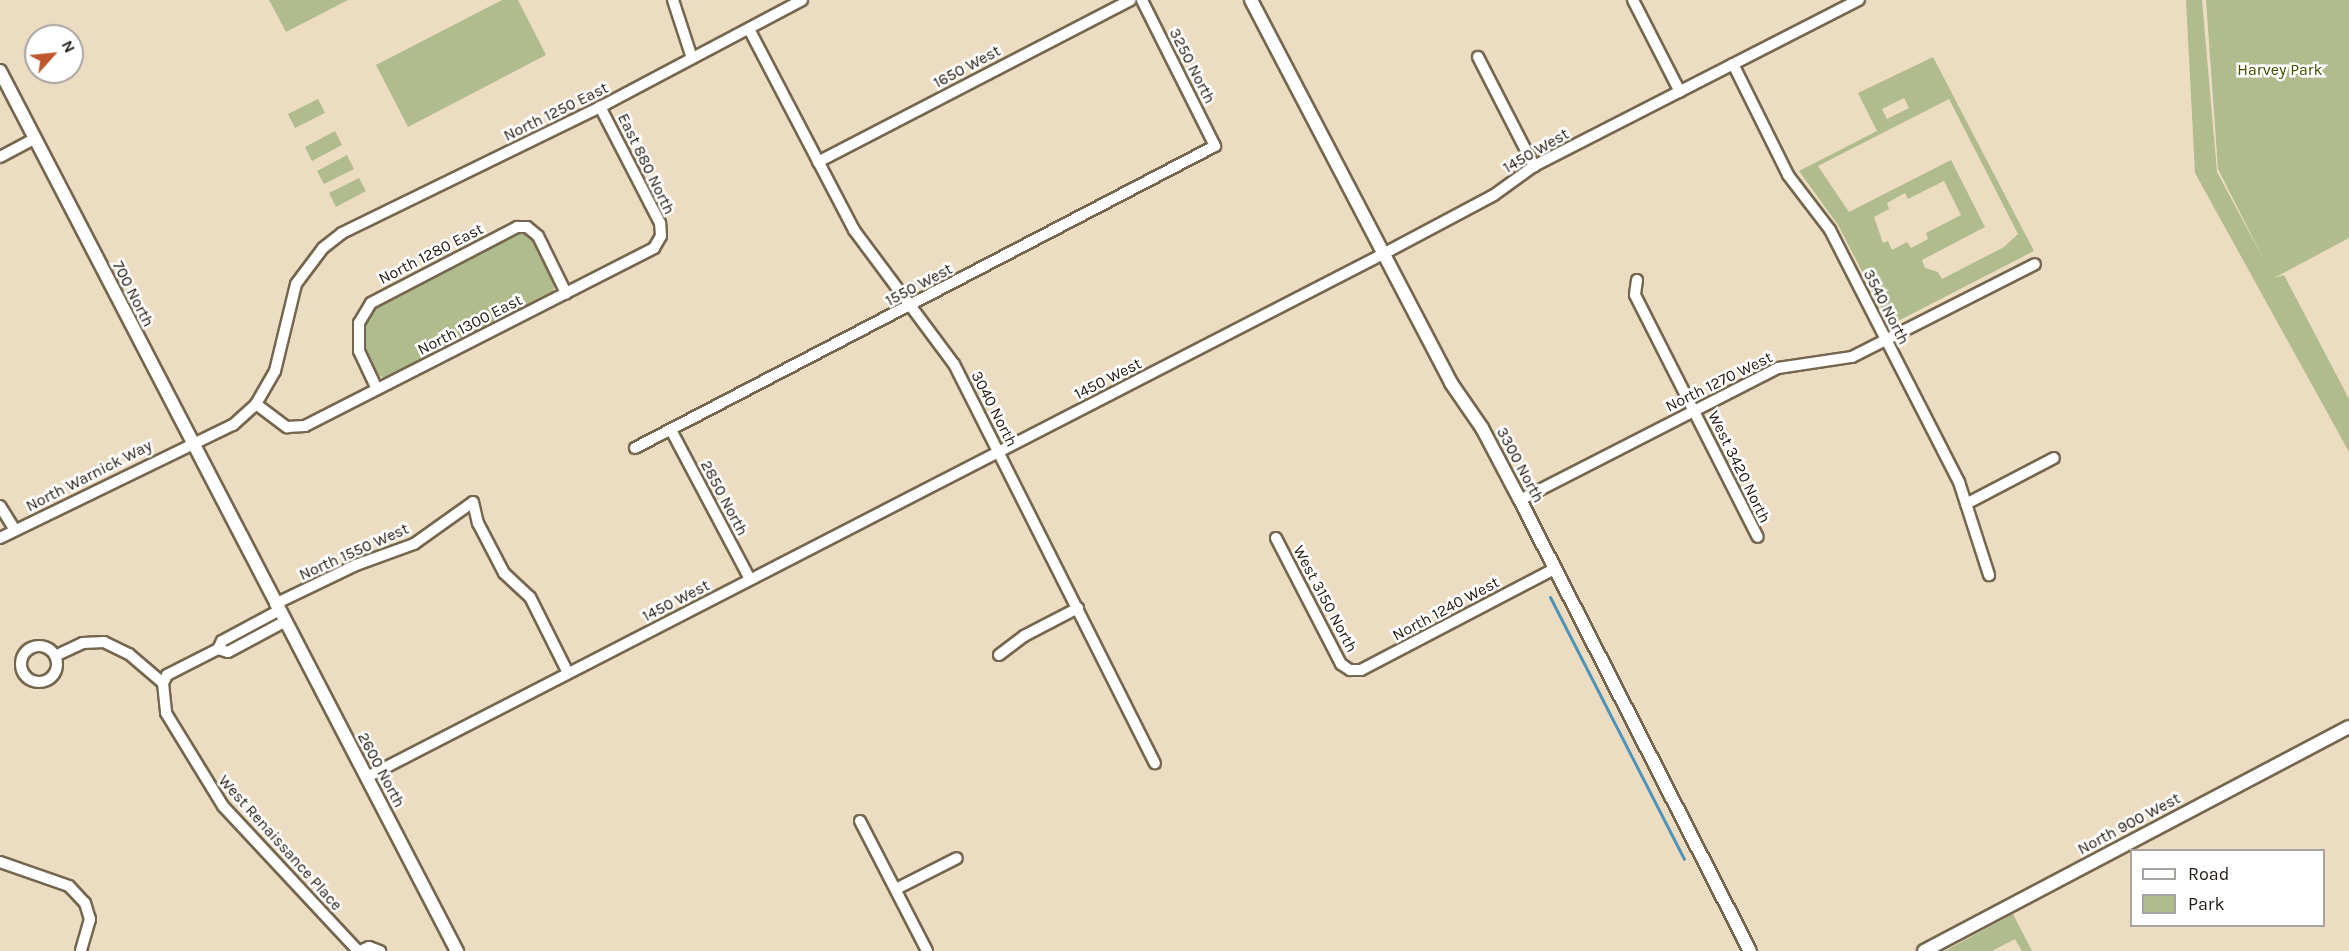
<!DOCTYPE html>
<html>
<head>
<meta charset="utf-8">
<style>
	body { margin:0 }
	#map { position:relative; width:2349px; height:951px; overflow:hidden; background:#ecddc2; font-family:Karla,sans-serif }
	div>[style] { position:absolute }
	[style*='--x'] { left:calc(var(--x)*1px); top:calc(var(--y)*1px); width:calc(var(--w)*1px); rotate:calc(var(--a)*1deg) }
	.green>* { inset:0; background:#b0bb8e }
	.stream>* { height:3px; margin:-1.5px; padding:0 1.5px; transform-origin:1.5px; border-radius:1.5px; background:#4f94b7 }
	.roads { filter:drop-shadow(2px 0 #75674f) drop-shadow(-2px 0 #75674f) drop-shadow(0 2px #75674f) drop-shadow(0 -2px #75674f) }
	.minor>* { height:10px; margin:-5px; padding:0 5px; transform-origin:5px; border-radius:5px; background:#fff }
	.minor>.ring { margin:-5px; padding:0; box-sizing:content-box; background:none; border:10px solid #fff; border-radius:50% }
	.tertiary>* { height:12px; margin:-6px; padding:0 6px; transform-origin:6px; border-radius:6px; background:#fff }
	span { translate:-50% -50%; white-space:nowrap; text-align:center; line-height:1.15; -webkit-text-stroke:5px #fff; paint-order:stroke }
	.street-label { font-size:16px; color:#221c12 }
	.park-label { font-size:16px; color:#444f00 }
	.legend { position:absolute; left:2130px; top:849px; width:195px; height:78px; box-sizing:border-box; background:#fff; border:2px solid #a7a4a0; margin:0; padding:8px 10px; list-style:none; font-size:18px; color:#221c12 }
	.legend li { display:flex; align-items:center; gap:12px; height:30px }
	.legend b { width:30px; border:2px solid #a7a4a0 }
	.north { position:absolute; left:24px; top:24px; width:60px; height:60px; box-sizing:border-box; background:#fff; border:2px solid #a7a4a0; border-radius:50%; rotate:63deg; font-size:16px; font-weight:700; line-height:24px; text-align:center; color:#221c12 }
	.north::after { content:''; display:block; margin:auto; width:21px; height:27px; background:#be572e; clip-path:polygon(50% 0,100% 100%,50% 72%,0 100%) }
</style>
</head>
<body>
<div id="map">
	<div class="green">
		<i style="clip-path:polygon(269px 0,348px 0,286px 32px)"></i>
		<i style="clip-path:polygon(502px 0,518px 0,546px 55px,408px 127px,376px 65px)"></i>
		<i style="clip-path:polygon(2186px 0,2202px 0,2217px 172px,2264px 260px,2218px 169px,2206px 0,2349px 0,2349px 238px,2274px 278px,2284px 275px,2349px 399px,2349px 452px,2195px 173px)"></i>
		<i style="clip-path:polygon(evenodd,1933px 57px,2034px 251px,1896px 322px,1888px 321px,1838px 225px,1799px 171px,1877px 131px,1858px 93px,1933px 57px,1904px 98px,1909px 108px,1887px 119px,1882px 109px,1904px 98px,1933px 57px,1949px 99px,2018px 234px,2004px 247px,1942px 279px,1938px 272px,1925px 268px,1922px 260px,1985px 227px,1951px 160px,1849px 212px,1818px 166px,1949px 99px,1933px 57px,1944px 181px,1961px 215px,1926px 233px,1928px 239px,1911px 248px,1907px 242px,1892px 250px,1888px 241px,1883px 243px,1874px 217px,1889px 209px,1887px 203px,1905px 193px,1908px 199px,1944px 181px)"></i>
		<i style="clip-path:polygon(318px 99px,325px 113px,295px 128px,288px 114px)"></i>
		<i style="clip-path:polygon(335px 131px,342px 145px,312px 161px,305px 147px)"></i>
		<i style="clip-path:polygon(347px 155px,354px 169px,324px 184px,317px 171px)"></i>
		<i style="clip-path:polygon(359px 178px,366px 191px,336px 207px,329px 193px)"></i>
		<i style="clip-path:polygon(520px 231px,528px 233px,555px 286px,553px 292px,385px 378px,377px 375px,363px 342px,367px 317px,376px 306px)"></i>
		<i style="clip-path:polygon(2013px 914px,2032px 951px,2022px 951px,2015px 939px,1992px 951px,1945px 951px)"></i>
	</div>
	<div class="stream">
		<i style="--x:1550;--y:597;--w:294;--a:62.9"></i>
	</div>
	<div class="roads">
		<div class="minor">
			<i style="--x:673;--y:0;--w:61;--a:71.9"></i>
			<i style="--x:1633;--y:0;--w:103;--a:62.9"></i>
			<i style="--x:749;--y:29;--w:227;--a:62.4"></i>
			<i style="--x:854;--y:230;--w:167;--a:53.3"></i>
			<i style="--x:954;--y:364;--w:447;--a:63.3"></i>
			<i style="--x:1478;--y:57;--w:123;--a:62.8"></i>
			<i style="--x:1733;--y:64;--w:124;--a:63.6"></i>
			<i style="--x:1788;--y:175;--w:69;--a:52.6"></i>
			<i style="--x:1830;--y:230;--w:283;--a:62.9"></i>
			<i style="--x:1959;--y:482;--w:98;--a:72.1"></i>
			<i style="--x:0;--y:157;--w:38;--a:-28"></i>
			<i style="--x:818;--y:162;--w:352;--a:-27.4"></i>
			<i style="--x:1637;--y:280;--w:15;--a:98"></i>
			<i style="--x:1635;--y:295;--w:271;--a:63.1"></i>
			<i style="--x:377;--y:389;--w:42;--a:-115.3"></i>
			<i style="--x:359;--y:351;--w:28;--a:-90"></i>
			<i style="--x:359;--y:323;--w:23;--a:-59"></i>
			<i style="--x:371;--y:303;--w:165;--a:-27.5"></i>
			<i style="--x:517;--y:227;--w:10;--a:0"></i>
			<i style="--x:527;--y:227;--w:14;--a:39"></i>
			<i style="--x:538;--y:236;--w:64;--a:63.8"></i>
			<i style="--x:256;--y:404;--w:39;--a:37"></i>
			<i style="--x:287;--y:427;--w:18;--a:-3"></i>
			<i style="--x:305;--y:426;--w:392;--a:-27"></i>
			<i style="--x:654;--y:248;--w:14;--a:-60"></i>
			<i style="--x:661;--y:236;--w:13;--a:-94"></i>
			<i style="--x:660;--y:223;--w:131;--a:-117.3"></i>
			<i style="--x:671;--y:430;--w:169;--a:62.1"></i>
			<i style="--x:635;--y:448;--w:654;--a:-27.51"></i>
			<i style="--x:1215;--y:146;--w:163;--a:-116.6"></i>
			<i style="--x:1520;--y:500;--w:290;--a:-27.1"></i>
			<i style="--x:1778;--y:368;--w:75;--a:-8.5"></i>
			<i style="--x:1852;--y:357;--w:205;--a:-26.9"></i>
			<i style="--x:1966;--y:504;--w:99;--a:-27.6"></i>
			<i style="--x:0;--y:506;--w:28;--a:58"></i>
			<i style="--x:0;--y:538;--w:259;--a:-25.9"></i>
			<i style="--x:233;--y:425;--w:31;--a:-42"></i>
			<i style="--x:256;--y:404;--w:38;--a:-60"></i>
			<i style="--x:275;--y:371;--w:89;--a:-76.4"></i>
			<i style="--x:296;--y:284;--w:45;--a:-53.1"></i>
			<i style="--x:323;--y:248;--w:24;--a:-38"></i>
			<i style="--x:342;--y:233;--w:292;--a:-26"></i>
			<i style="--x:604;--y:105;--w:224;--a:-27.9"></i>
			<i style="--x:1276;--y:538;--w:142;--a:62.7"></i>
			<i style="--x:1341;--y:664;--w:11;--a:34"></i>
			<i style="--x:1350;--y:670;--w:11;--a:0"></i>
			<i style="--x:1361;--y:670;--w:218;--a:-27.6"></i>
			<i style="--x:275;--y:604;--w:90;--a:-25.7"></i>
			<i style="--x:356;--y:565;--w:62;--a:-19.9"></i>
			<i style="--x:414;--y:544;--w:72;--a:-35.4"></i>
			<i style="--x:473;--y:502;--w:22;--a:77"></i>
			<i style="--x:478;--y:523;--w:56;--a:62.5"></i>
			<i style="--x:504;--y:573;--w:35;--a:43"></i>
			<i style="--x:530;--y:597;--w:85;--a:63.4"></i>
			<i class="ring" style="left:21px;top:646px;width:26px;height:26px"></i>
			<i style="--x:218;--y:649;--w:10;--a:17"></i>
			<i style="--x:228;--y:652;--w:64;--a:-28.2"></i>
			<i style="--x:999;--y:655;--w:31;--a:-37"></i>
			<i style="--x:1024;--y:636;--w:61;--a:-27.4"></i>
			<i style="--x:55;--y:656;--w:31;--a:-25"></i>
			<i style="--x:83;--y:643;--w:21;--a:-3"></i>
			<i style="--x:104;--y:642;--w:28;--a:26"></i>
			<i style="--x:129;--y:654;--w:45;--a:40.5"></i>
			<i style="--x:163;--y:683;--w:30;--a:84"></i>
			<i style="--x:166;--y:713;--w:109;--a:58.5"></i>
			<i style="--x:223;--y:806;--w:198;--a:47"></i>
			<i style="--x:163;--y:683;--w:9;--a:-63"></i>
			<i style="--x:167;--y:675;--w:57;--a:-27"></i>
			<i style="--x:218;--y:649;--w:9;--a:-63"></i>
			<i style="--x:222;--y:641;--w:64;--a:-28.2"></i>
			<i style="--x:367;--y:777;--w:1145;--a:-27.24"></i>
			<i style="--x:1385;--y:253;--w:123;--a:-28"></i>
			<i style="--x:1494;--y:195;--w:49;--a:-35.9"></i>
			<i style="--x:1534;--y:166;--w:365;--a:-27.1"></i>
			<i style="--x:860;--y:821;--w:146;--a:62.7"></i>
			<i style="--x:0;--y:862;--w:73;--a:19.2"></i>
			<i style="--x:69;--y:886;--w:23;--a:47"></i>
			<i style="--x:85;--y:903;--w:17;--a:73"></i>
			<i style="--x:90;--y:919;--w:33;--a:106"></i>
			<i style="--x:896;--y:889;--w:68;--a:-26.9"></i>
			<i style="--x:360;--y:951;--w:10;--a:-24"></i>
			<i style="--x:369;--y:947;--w:12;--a:20"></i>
		</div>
		<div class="tertiary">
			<i style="--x:1251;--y:0;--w:432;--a:62.4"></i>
			<i style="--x:1451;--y:383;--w:55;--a:55.4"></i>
			<i style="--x:1482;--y:428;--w:81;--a:62.2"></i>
			<i style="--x:1520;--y:500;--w:506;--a:62.98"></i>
			<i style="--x:0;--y:71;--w:992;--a:62.56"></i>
			<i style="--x:1924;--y:951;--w:480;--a:-27.8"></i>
		</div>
	</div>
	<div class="street-label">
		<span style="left:1192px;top:66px;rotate:63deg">3250 North</span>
		<span style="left:967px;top:67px;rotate:-28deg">1650 West</span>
		<span style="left:556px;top:112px;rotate:-26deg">North 1250 East</span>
		<span style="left:1536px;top:151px;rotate:-30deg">1450 West</span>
		<span style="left:646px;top:164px;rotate:64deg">East 880 North</span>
		<span style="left:431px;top:254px;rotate:-27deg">North 1280 East</span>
		<span style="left:919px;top:285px;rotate:-28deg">1550 West</span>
		<span style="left:133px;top:294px;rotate:63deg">700 North</span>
		<span style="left:1886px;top:307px;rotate:63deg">3540 North</span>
		<span style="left:470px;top:325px;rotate:-27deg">North 1300 East</span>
		<span style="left:1108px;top:379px;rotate:-27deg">1450 West</span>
		<span style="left:1719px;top:382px;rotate:-26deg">North 1270 West</span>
		<span style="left:994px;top:409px;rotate:63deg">3040 North</span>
		<span style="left:1520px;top:465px;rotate:62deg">3300 North</span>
		<span style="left:1739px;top:467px;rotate:64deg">West 3420 North</span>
		<span style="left:89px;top:476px;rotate:-27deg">North Warnick Way</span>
		<span style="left:724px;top:498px;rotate:62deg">2850 North</span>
		<span style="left:354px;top:552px;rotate:-24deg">North 1550 West</span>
		<span style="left:1325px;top:599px;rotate:62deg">West 3150 North</span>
		<span style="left:676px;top:601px;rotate:-27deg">1450 West</span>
		<span style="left:1446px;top:609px;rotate:-28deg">North 1240 West</span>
		<span style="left:381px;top:770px;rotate:62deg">2600 North</span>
		<span style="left:2129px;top:824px;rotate:-28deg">North 900 West</span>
		<span style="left:280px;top:843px;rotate:48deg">West Renaissance Place</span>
	</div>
	<div class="park-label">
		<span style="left:2280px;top:70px">Harvey Park</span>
	</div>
	<ul class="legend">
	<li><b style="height:8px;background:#fff"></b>Road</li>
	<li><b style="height:16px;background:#b0bb8e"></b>Park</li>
	</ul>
	<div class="north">N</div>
</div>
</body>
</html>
